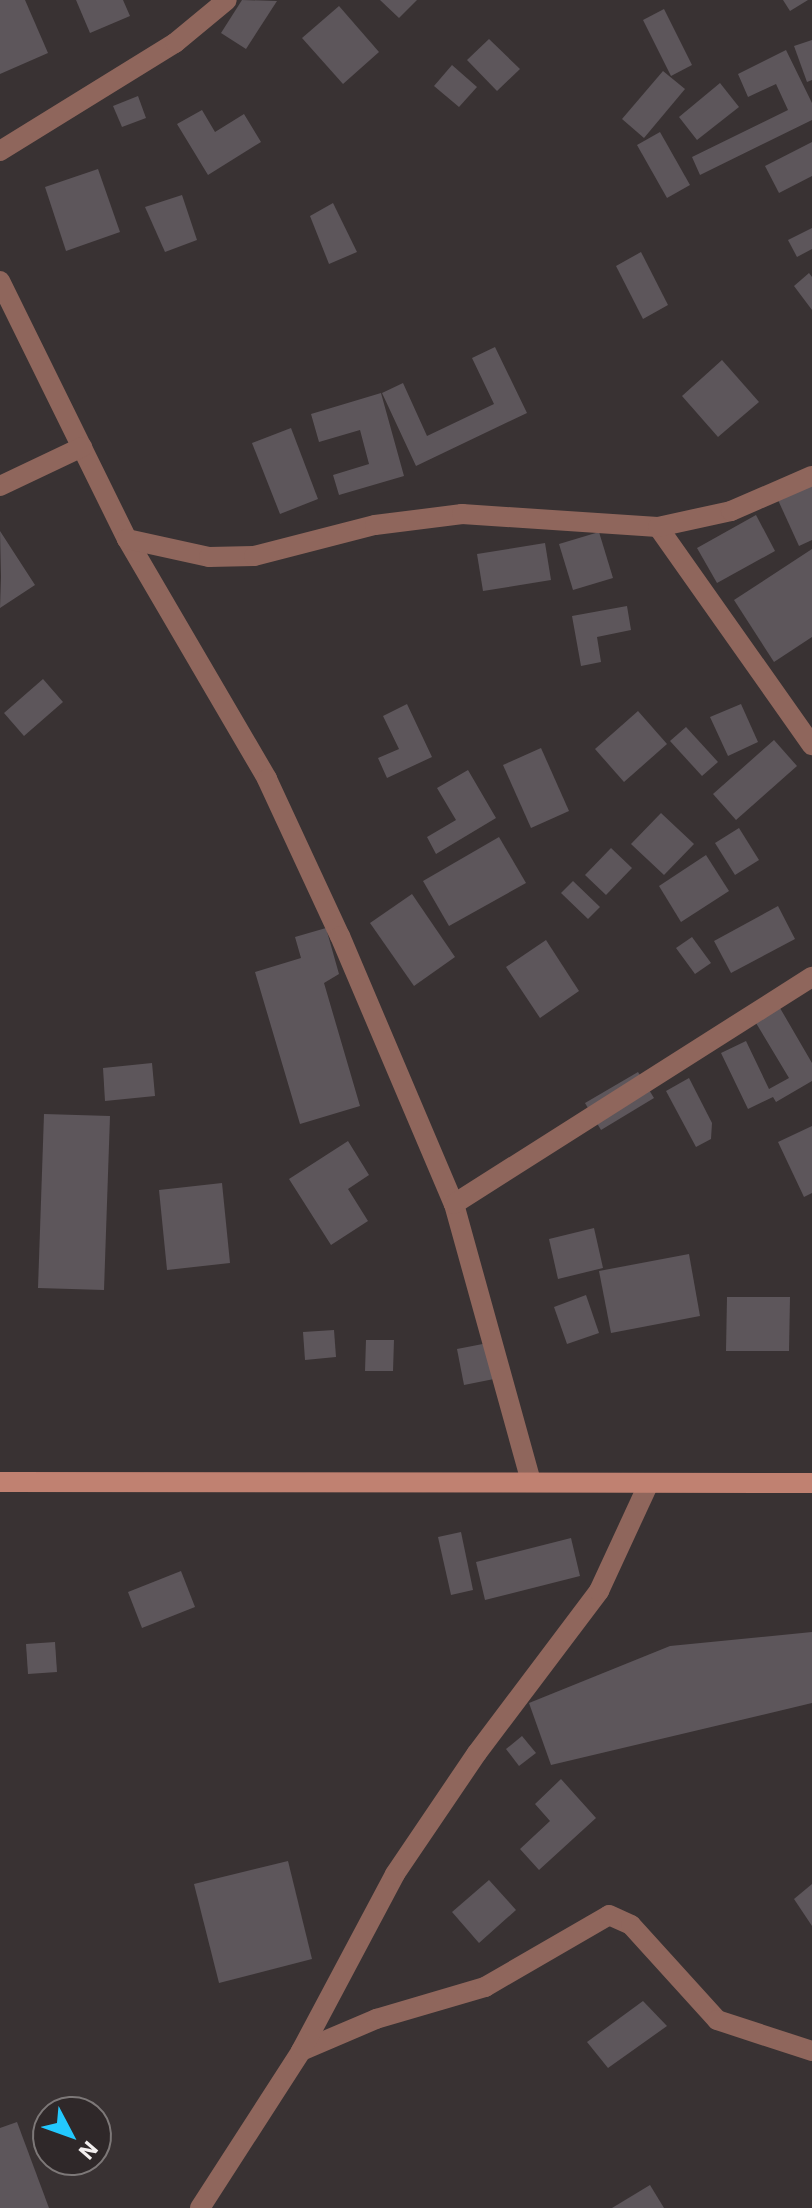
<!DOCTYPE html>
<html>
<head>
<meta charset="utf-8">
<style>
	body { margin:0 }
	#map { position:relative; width:812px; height:2208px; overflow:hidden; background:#393233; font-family:"IBM Plex Sans",sans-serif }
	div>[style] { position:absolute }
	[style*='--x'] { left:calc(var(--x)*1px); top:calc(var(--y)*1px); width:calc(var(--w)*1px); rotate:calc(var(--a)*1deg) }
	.building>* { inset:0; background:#5d565b }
	.service>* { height:20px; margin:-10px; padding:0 10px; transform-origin:10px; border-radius:10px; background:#8f665c }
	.minor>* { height:20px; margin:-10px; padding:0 10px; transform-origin:10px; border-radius:10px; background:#8f665c }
	.secondary>* { height:20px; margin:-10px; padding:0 10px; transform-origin:10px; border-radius:10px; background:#c08171 }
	span { translate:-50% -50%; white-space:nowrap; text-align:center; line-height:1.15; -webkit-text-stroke:6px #2f2829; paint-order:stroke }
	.north { position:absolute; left:32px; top:2096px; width:80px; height:80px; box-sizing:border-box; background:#2f2829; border:2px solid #7d7878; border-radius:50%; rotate:131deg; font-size:22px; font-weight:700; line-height:32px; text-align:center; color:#f3efef }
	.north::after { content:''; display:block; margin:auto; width:28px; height:36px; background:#23c9fe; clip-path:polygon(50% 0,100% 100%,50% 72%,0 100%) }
</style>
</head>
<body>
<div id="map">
	<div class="building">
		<i style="clip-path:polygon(0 0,25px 0,48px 53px,0 74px)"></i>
		<i style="clip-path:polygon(76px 0,123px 0,130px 16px,90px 33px)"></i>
		<i style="clip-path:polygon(242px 0,277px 1px,246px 49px,221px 33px)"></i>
		<i style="clip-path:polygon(380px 0,417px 0,399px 18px)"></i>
		<i style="clip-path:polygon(783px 0,808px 0,790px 11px)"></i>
		<i style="clip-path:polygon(339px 6px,379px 52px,343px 84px,302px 38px)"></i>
		<i style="clip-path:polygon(664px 9px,692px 65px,671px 76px,643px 20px)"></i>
		<i style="clip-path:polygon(489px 39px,520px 69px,497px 91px,467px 60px)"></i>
		<i style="clip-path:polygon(812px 40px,812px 80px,807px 82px,794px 46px)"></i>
		<i style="clip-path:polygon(786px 50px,812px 103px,812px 120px,700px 175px,692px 157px,788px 110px,776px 84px,748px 97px,738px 74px)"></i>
		<i style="clip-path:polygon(452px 65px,477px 87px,459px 107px,434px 86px)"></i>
		<i style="clip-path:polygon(663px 71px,685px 89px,644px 138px,622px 119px)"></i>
		<i style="clip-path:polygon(720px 83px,739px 107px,697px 140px,679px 117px)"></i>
		<i style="clip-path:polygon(138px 96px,146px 118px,122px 127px,113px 106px)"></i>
		<i style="clip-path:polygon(202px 110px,215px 132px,244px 114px,261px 142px,208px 175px,177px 124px)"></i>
		<i style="clip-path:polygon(660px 132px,690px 185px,667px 198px,637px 145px)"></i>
		<i style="clip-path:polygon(812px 142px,812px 176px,779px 193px,765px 166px)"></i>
		<i style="clip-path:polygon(98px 169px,120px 232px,66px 251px,45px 187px)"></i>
		<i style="clip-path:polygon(182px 195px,197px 240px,165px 252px,145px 207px)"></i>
		<i style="clip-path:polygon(333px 203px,357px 252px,329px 264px,310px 216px)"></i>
		<i style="clip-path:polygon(812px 228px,812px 249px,797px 257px,788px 240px)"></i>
		<i style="clip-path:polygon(641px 252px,668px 305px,643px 319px,616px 266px)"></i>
		<i style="clip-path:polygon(809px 273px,812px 277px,812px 310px,794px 286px)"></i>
		<i style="clip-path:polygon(495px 347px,527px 413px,416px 466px,382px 393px,403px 383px,427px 436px,494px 404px,472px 358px)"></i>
		<i style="clip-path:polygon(722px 360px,759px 402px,718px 437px,682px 396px)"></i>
		<i style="clip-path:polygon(381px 393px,404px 476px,339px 495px,333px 475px,369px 464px,360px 430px,319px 442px,311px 414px)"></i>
		<i style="clip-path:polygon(291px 428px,318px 499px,280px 514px,252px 443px)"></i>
		<i style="clip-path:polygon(812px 485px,812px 540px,799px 546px,778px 500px)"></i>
		<i style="clip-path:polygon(756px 515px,775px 551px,717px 583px,697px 548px)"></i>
		<i style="clip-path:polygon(0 531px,35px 585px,0 608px,1px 577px)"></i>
		<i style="clip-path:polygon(599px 532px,613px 578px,573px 590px,559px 544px)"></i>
		<i style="clip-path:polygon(545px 543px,551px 580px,483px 591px,477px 554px)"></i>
		<i style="clip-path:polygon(812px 549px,812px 637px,774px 662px,734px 600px)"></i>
		<i style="clip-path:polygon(627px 606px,631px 630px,597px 637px,601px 662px,581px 666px,572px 616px)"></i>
		<i style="clip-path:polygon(43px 679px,63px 702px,24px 736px,4px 713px)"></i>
		<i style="clip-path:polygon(407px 704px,432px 757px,387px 778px,378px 758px,399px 749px,383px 716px)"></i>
		<i style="clip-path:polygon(741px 704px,758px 742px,728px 756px,710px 717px)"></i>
		<i style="clip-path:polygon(638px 711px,667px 744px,624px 782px,595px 749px)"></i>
		<i style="clip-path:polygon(686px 727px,718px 762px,702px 776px,670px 741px)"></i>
		<i style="clip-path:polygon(774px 740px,797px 766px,736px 820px,713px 794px)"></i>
		<i style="clip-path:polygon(541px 748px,569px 811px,531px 828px,503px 765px)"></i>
		<i style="clip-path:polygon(468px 770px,496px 818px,436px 854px,427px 837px,456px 820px,437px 788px)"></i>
		<i style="clip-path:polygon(661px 813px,694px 844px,664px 875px,631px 844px)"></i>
		<i style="clip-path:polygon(739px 828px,759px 860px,735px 875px,715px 843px)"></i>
		<i style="clip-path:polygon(499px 837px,526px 883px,449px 926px,423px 881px)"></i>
		<i style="clip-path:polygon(611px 848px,632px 868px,606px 895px,585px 875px)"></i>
		<i style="clip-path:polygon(706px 855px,729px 891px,681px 922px,659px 886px)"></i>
		<i style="clip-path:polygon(573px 881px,600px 907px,588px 919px,561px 893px)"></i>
		<i style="clip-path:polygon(412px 894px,455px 957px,414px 986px,370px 923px)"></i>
		<i style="clip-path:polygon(778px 906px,795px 939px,731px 973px,714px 941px)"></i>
		<i style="clip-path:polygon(326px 928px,339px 974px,324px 983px,360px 1106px,300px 1124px,255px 972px,301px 958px,295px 937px)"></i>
		<i style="clip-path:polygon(692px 937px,711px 963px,695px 974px,676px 948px)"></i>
		<i style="clip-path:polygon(546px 940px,579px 991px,540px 1018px,506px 967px)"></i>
		<i style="clip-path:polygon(780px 1008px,812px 1063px,812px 1081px,776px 1102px,773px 1097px,748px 1109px,721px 1053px,746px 1041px,769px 1089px,789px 1078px,756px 1023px)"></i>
		<i style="clip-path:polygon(152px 1063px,155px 1096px,105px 1101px,103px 1068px)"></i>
		<i style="clip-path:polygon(638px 1072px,654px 1098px,601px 1130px,585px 1103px)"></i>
		<i style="clip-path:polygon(689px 1078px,712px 1123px,711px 1139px,696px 1147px,666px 1091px)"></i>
		<i style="clip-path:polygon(44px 1114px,110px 1116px,104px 1290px,38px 1288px)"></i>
		<i style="clip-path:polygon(812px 1126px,812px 1193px,804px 1197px,778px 1142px)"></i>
		<i style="clip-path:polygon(348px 1141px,369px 1175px,348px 1189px,368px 1221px,331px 1245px,289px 1179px)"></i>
		<i style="clip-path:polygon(222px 1183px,230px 1263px,167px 1270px,159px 1190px)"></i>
		<i style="clip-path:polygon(594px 1228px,603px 1268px,558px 1279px,549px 1239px)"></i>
		<i style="clip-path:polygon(689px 1254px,700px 1316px,611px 1333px,599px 1271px)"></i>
		<i style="clip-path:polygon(586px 1295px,599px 1333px,567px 1344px,554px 1307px)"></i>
		<i style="clip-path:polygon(727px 1297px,790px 1297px,789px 1351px,726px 1351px)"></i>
		<i style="clip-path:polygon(334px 1330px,336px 1357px,305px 1360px,303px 1332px)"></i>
		<i style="clip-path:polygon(366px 1340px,394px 1340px,393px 1371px,365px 1371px)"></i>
		<i style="clip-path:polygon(493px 1342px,499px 1378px,464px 1385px,457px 1349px)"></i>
		<i style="clip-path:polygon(461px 1532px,473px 1590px,451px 1595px,438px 1537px)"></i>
		<i style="clip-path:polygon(571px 1538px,580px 1576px,485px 1600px,476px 1562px)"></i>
		<i style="clip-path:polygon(181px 1571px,195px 1607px,142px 1628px,128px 1592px)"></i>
		<i style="clip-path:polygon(812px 1632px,812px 1703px,551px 1765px,529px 1703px,670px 1646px)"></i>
		<i style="clip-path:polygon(55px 1642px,57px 1672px,28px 1674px,26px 1644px)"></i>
		<i style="clip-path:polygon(522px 1736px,536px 1753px,519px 1766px,506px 1749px)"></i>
		<i style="clip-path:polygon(561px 1779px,596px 1818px,539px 1870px,520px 1849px,550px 1821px,535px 1804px)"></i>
		<i style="clip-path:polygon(288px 1861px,312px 1959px,219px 1983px,194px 1884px)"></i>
		<i style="clip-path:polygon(489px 1880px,516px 1910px,479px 1943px,452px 1912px)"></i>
		<i style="clip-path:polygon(812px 1884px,812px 1926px,794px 1899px)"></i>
		<i style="clip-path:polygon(643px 2001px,667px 2026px,608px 2068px,587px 2042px)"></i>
		<i style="clip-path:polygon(17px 2122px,49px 2208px,0 2208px,0 2128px)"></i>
		<i style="clip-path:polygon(650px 2185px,664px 2208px,612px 2208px)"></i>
	</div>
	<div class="service">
		<i style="--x:301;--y:2051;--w:82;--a:-23.1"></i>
		<i style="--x:376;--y:2019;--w:114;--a:-16.4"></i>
		<i style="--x:485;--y:1987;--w:143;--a:-30.1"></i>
		<i style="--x:609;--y:1915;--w:24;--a:24"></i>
		<i style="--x:631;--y:1925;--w:128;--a:47.8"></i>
		<i style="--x:717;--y:2020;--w:100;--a:18.1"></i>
	</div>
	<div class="minor">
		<i style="--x:0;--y:151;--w:206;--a:-31.7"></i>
		<i style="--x:175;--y:43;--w:67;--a:-39.6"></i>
		<i style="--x:0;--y:281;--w:288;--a:63.8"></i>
		<i style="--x:127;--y:539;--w:278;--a:59.7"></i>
		<i style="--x:267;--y:779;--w:173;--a:65.1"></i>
		<i style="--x:340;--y:936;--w:291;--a:67"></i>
		<i style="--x:454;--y:1204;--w:284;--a:74.5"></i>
		<i style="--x:0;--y:486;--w:91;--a:-25.4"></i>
		<i style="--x:658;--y:527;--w:267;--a:54.8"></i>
		<i style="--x:127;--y:539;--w:84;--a:12.4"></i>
		<i style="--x:209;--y:557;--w:45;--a:-1.3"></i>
		<i style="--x:254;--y:556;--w:125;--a:-14.4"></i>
		<i style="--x:375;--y:525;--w:88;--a:-7.2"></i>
		<i style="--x:462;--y:514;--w:196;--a:3.8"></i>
		<i style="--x:658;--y:527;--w:75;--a:-12.4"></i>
		<i style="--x:731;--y:511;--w:88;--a:-23.4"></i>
		<i style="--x:454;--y:1204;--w:424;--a:-32.4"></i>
		<i style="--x:200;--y:2208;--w:187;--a:-57.2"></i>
		<i style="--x:301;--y:2051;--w:200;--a:-62"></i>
		<i style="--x:395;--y:1874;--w:146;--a:-55.9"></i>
		<i style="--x:477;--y:1753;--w:203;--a:-53"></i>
		<i style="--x:599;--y:1591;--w:119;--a:-65.2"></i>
	</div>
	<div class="secondary">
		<i style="--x:0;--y:1482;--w:812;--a:0.07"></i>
	</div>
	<div class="north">N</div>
</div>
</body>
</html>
